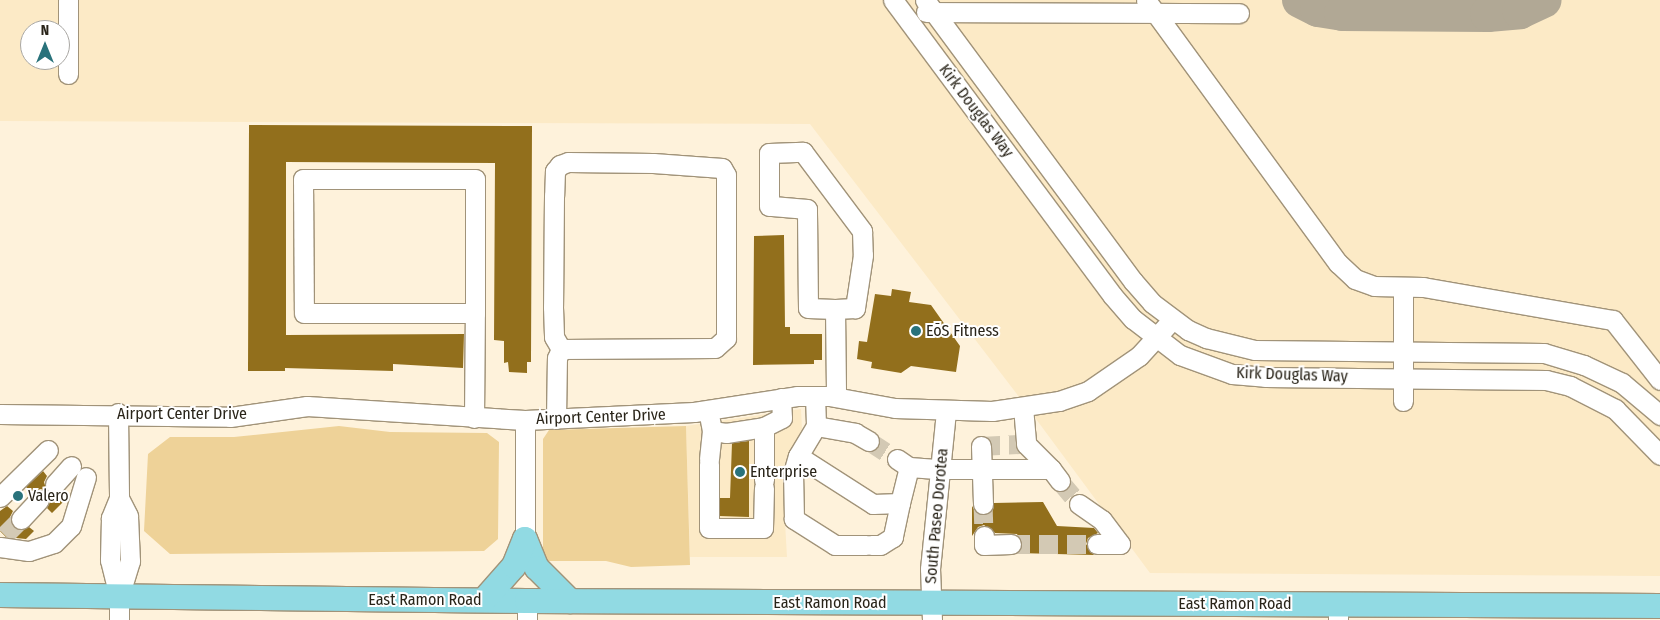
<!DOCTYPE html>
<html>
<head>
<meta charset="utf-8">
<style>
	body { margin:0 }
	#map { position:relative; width:1660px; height:620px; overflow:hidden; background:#fef2db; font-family:"Fira Sans Condensed",sans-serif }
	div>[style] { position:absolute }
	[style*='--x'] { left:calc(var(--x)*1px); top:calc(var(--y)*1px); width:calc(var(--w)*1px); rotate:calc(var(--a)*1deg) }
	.built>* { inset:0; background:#fceac6 }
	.green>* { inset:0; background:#eed298 }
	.taxiway>* { height:36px; margin:-18px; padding:0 18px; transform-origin:18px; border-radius:18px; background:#b1a895 }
	.building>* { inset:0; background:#926f1c }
	.minor-tunnel>* { height:19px; margin-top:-9.5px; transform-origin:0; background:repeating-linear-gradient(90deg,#d3c9b4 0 19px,transparent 0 28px) }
	.roads { filter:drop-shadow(1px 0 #a19379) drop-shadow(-1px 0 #a19379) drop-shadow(0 1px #a19379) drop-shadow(0 -1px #a19379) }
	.minor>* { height:19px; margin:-9.5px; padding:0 9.5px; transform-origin:9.5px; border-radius:9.5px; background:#fff }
	.major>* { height:24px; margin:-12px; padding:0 12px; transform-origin:12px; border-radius:12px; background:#91dae3 }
	.dots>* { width:14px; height:14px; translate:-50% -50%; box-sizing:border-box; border:2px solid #fff; border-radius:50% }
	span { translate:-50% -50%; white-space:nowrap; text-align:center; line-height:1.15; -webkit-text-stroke:4px #fff; paint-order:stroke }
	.street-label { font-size:16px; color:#292419 }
	.poi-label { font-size:16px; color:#292419 }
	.left { translate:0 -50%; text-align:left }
	.north { position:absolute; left:20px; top:20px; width:50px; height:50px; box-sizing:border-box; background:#fff; border:1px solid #a9a7a3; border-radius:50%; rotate:0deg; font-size:14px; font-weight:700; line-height:20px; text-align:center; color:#292419 }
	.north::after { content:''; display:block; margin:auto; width:18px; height:22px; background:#29727b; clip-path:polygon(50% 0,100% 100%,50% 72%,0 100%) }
</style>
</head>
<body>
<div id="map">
	<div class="built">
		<i style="clip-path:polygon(evenodd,0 0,1660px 0,1660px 576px,1150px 573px,1036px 419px,810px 124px,0 121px,0 0,30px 30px,60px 30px,60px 60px,30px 60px,30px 30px)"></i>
		<i style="clip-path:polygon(801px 409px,802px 429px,782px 469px,787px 557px,690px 557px,686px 426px)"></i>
	</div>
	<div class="green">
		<i style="clip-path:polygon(339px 426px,390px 432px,487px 433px,499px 442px,498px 539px,484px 551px,170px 554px,144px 531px,148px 454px,170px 437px,234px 437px)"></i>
		<i style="clip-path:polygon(686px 426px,690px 565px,631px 567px,606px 561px,548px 561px,543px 556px,543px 439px,549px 430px)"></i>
	</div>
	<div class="taxiway">
		<i style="--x:1300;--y:0;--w:20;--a:27"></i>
		<i style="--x:1318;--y:9;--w:24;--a:9"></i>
		<i style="--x:1342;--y:13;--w:146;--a:0.4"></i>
		<i style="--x:1488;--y:14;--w:32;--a:-5"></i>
		<i style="--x:1520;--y:11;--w:26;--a:-25"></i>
	</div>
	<div class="building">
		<i style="clip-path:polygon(249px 125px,532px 126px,531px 362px,527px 362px,527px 373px,509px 372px,508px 362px,504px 363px,504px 341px,494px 340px,495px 163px,286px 162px,286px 335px,464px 334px,463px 368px,393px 364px,393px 371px,285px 368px,285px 371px,248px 371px)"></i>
		<i style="clip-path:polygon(784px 235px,785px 327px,790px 327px,790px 334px,822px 334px,822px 360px,814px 360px,814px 364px,753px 365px,754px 236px)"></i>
		<i style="clip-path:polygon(892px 289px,911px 292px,909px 302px,931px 305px,960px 346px,956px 372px,911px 366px,901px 373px,871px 368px,872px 362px,857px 359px,859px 341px,867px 342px,875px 294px,891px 296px)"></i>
		<i style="clip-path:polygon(749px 441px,749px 517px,720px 516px,720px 498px,730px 498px,732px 443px)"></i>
		<i style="clip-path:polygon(43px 471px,47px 476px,44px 482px,47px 492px,53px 495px,63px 492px,68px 497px,52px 513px,47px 508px,50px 502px,47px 492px,41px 489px,31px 492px,26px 487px)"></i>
		<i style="clip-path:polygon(1043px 502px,1057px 526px,1094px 528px,1098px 533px,1088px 538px,1086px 544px,1094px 555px,1017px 553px,1022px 544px,1017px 534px,995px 533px,984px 525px,978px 527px,972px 536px,972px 506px,977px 514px,984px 515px,993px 510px,994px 503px)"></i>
		<i style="clip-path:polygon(7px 506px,13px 511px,10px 517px,13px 527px,19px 530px,29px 527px,34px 531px,26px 539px,6px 537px,0 531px,0 511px)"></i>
	</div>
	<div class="minor-tunnel">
		<i style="--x:869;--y:441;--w:33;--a:33"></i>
		<i style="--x:981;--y:446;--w:39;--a:-3"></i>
		<i style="--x:1060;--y:481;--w:30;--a:50"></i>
		<i style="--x:983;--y:504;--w:32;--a:88"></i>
		<i style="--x:5;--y:535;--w:23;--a:-45"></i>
		<i style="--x:1011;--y:544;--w:86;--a:0"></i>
	</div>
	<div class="roads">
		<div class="minor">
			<i style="--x:68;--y:0;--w:74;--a:90"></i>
			<i style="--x:893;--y:0;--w:367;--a:53.4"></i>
			<i style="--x:1112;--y:295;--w:32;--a:49"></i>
			<i style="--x:1133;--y:319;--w:59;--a:37.5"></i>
			<i style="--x:1180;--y:355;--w:55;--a:20.1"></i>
			<i style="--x:1232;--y:374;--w:33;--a:5"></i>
			<i style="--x:1265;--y:377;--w:281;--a:0.6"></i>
			<i style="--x:1546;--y:380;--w:25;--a:14"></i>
			<i style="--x:1570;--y:386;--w:51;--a:27.1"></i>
			<i style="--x:1615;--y:409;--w:64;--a:45.6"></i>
			<i style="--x:925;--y:0;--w:350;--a:53.5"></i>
			<i style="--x:1133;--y:281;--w:29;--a:49"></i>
			<i style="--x:1152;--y:303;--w:45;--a:36.9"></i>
			<i style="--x:1188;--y:330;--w:20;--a:24"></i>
			<i style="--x:1206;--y:338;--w:50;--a:13.8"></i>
			<i style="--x:1255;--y:350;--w:289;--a:0.6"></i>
			<i style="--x:1544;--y:353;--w:42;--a:16.7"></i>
			<i style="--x:1584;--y:365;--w:42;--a:25.3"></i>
			<i style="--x:1622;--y:383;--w:50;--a:40.1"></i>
			<i style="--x:1146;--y:0;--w:326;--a:53.9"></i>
			<i style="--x:1338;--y:263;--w:23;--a:43"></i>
			<i style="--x:1355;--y:279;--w:20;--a:20"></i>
			<i style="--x:1374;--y:286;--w:49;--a:1.2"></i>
			<i style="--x:1423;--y:287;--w:193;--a:9.9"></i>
			<i style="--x:1613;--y:320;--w:76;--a:51.9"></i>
			<i style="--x:926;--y:12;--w:313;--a:0.2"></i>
			<i style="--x:835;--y:309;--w:27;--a:-178"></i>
			<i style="--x:808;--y:308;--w:99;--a:-90.6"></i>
			<i style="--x:807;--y:209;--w:38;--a:-175"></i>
			<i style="--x:769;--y:206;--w:53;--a:-90"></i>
			<i style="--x:769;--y:153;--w:34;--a:-2"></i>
			<i style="--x:803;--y:152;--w:99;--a:53.2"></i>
			<i style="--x:862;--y:231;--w:24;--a:88"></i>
			<i style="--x:863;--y:255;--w:54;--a:98.6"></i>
			<i style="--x:855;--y:308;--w:20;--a:177"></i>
			<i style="--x:835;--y:309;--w:88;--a:89.3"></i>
			<i style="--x:815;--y:396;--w:30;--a:88"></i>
			<i style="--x:816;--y:426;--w:40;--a:10"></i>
			<i style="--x:855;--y:433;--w:16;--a:30"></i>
			<i style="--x:1403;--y:401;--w:114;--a:-90"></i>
			<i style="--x:1023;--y:407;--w:37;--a:85"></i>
			<i style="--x:1026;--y:444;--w:35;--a:45"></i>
			<i style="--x:708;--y:410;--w:21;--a:79"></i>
			<i style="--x:712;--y:431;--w:14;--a:8"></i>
			<i style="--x:726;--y:433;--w:38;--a:-9"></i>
			<i style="--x:764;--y:427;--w:20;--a:-27"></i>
			<i style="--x:782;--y:418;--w:20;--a:-93"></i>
			<i style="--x:118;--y:413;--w:85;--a:89.3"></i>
			<i style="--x:119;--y:498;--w:20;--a:63"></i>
			<i style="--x:128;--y:516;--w:45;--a:87.5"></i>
			<i style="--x:130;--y:561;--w:38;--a:107"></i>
			<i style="--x:119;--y:597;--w:23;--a:90"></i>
			<i style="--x:0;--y:414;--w:230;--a:0.7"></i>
			<i style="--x:230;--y:417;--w:78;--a:-8.1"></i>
			<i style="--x:307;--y:406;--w:218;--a:3.7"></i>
			<i style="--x:525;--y:420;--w:169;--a:-2.7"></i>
			<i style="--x:694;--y:412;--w:104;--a:-8.8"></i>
			<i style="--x:797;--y:396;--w:32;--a:0"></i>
			<i style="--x:829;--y:396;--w:67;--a:10.3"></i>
			<i style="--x:895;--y:408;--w:97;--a:1.8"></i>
			<i style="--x:992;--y:411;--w:68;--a:-8.5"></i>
			<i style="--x:1059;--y:401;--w:31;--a:-19"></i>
			<i style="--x:1088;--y:391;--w:62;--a:-34.5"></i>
			<i style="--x:1139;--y:356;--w:49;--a:-47.5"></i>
			<i style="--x:474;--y:418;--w:105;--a:-89.5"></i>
			<i style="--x:475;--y:313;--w:134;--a:-90"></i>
			<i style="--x:475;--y:179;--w:172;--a:180"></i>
			<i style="--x:303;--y:179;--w:134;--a:89.6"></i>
			<i style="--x:304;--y:313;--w:171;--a:0"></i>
			<i style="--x:556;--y:419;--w:61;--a:-89.1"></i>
			<i style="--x:557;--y:358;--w:10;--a:-66"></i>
			<i style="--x:561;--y:349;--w:154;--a:-0.4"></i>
			<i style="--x:715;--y:348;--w:15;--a:-42"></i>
			<i style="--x:726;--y:338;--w:163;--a:-90"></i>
			<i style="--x:726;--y:175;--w:8;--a:-120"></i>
			<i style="--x:722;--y:168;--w:69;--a:-175.9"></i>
			<i style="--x:653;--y:163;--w:85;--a:-179.3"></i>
			<i style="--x:568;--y:162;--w:9;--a:159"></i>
			<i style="--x:560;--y:165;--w:8;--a:130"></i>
			<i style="--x:555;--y:171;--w:25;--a:92"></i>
			<i style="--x:554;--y:196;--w:111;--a:90.5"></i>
			<i style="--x:553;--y:307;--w:30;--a:88"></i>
			<i style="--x:554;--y:337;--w:14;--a:60"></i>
			<i style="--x:525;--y:420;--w:119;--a:90"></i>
			<i style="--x:764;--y:427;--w:53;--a:90"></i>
			<i style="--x:981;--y:446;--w:58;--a:88"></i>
			<i style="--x:798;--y:456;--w:35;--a:-59"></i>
			<i style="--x:709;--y:459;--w:28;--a:-84"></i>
			<i style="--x:897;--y:459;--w:14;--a:34"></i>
			<i style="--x:909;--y:467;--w:31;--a:4"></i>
			<i style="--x:940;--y:469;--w:111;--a:0"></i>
			<i style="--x:1051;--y:469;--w:15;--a:53"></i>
			<i style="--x:709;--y:464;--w:64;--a:90"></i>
			<i style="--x:709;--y:528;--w:54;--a:0"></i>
			<i style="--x:763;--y:528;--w:40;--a:-88.6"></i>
			<i style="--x:55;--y:484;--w:24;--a:-48"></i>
			<i style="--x:0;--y:497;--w:67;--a:-44.4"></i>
			<i style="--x:119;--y:498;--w:22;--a:112"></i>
			<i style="--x:111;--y:518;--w:42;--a:91.4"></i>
			<i style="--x:110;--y:560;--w:37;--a:76"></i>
			<i style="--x:900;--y:503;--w:37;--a:-76"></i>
			<i style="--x:1079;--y:504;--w:28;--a:35"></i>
			<i style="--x:1102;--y:520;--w:30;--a:53"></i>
			<i style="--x:1120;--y:544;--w:23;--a:180"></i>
			<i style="--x:21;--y:519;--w:26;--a:-47"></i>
			<i style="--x:984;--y:536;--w:9;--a:90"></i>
			<i style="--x:984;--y:545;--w:27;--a:-2"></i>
			<i style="--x:866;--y:545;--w:31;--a:180"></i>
			<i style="--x:835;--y:545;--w:49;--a:-147.6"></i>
			<i style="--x:794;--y:519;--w:46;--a:-91.2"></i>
			<i style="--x:793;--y:473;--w:18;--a:-74"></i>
			<i style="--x:798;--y:456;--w:89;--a:32.6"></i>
			<i style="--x:873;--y:504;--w:27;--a:-2"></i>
			<i style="--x:900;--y:503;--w:35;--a:102"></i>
			<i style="--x:893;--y:537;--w:15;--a:148"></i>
			<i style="--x:880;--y:545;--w:9;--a:180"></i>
			<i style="--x:0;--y:547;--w:29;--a:8"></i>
			<i style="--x:29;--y:551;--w:26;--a:-18"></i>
			<i style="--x:54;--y:543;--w:24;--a:-45"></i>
			<i style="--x:71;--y:526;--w:51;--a:-73"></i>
			<i style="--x:527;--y:601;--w:19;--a:90"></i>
			<i style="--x:1338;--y:604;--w:16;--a:90"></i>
			<i style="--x:932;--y:620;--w:51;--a:-92.2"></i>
			<i style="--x:930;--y:569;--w:159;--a:-84.2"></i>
		</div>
		<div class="major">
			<i style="--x:525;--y:539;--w:31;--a:68"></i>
			<i style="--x:537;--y:568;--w:47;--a:45"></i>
			<i style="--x:0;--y:595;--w:527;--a:0.65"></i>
			<i style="--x:527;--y:601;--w:1133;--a:0.25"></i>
			<i style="--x:484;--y:600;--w:45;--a:-48.6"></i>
			<i style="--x:514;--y:566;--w:29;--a:-68"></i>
		</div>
	</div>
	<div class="dots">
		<i style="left:916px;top:331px;background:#29727b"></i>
		<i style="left:740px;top:472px;background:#29727b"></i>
		<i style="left:18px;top:496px;background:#29727b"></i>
	</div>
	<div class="street-label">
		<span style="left:976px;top:111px;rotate:53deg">Kirk Douglas Way</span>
		<span style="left:1292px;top:375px;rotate:2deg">Kirk Douglas Way</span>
		<span style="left:182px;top:414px">Airport Center Drive</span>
		<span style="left:601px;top:417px;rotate:-2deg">Airport Center Drive</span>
		<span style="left:937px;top:516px;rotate:-85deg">South Paseo Dorotea</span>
		<span style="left:425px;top:600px">East Ramon Road</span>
		<span style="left:830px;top:603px">East Ramon Road</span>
		<span style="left:1235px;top:604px">East Ramon Road</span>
	</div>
	<div class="poi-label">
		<span class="left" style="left:926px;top:331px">EōS Fitness</span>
		<span class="left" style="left:750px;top:472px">Enterprise</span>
		<span class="left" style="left:28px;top:496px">Valero</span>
	</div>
	<div class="north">N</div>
</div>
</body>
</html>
